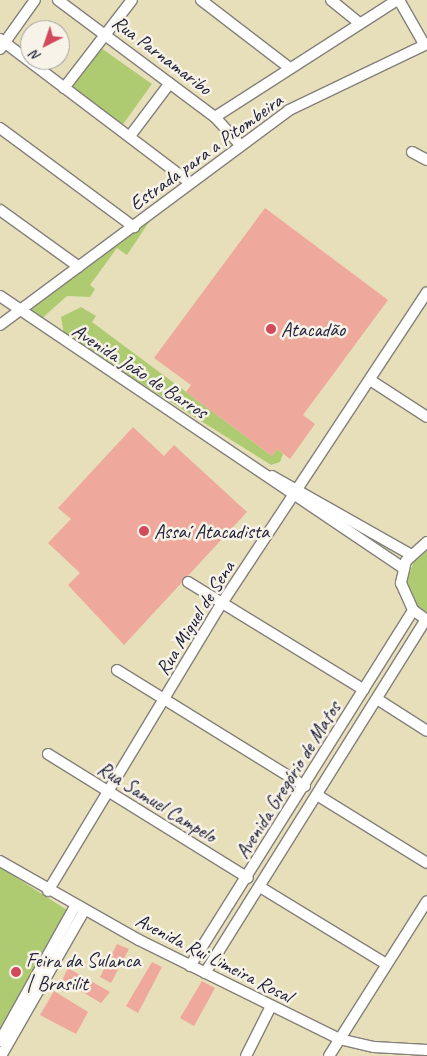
<!DOCTYPE html>
<html>
<head>
<meta charset="utf-8">
<style>
	body { margin:0 }
	#map { position:relative; width:427px; height:1056px; overflow:hidden; background:#e7dfba; font-family:Caveat,sans-serif }
	div>[style] { position:absolute }
	[style*='--x'] { left:calc(var(--x)*1px); top:calc(var(--y)*1px); width:calc(var(--w)*1px); rotate:calc(var(--a)*1deg) }
	.green>* { inset:0; background:#afcb72 }
	.building>* { inset:0; background:#efa89c }
	.roads { filter:drop-shadow(1px 0 #84807a) drop-shadow(-1px 0 #84807a) drop-shadow(0 1px #84807a) drop-shadow(0 -1px #84807a) }
	.minor>* { height:10px; margin:-5px; padding:0 5px; transform-origin:5px; border-radius:5px; background:#fff }
	.dots>* { width:14px; height:14px; translate:-50% -50%; box-sizing:border-box; border:2px solid #f7f3e8; border-radius:50% }
	span { translate:-50% -50%; white-space:nowrap; text-align:center; line-height:1.15; -webkit-text-stroke:5px #f7f3e8; paint-order:stroke }
	.street-label { font-size:20px; color:#22223b }
	.poi-label { font-size:20px; color:#22223b }
	.left { translate:0 -50%; text-align:left }
	.north { position:absolute; left:20px; top:20px; width:50px; height:50px; box-sizing:border-box; background:#f7f3e8; border:1px solid #a29fa3; border-radius:50%; rotate:221deg; font-size:14px; font-weight:700; line-height:20px; text-align:center; color:#22223b }
	.north::after { content:''; display:block; margin:auto; width:18px; height:22px; background:#d1495b; clip-path:polygon(50% 0,100% 100%,50% 72%,0 100%) }
</style>
</head>
<body>
<div id="map">
	<div class="green">
		<i style="clip-path:polygon(101px 48px,152px 84px,121px 127px,71px 88px)"></i>
		<i style="clip-path:polygon(155px 213px,127px 255px,117px 248px,90px 285px,95px 289px,90px 297px,67px 296px,40px 320px,28px 312px)"></i>
		<i style="clip-path:polygon(81px 307px,96px 316px,92px 322px,272px 456px,277px 449px,283px 454px,280px 462px,271px 465px,64px 335px,61px 317px)"></i>
		<i style="clip-path:polygon(427px 551px,427px 614px,414px 605px,407px 580px,414px 561px)"></i>
		<i style="clip-path:polygon(0 867px,70px 912px,0 1035px)"></i>
	</div>
	<div class="building">
		<i style="clip-path:polygon(265px 208px,388px 300px,303px 415px,315px 424px,290px 459px,277px 449px,272px 456px,186px 392px,191px 385px,154px 358px)"></i>
		<i style="clip-path:polygon(133px 427px,164px 456px,174px 445px,247px 512px,124px 645px,68px 585px,80px 573px,48px 543px,71px 519px,58px 508px)"></i>
		<i style="clip-path:polygon(117px 944px,129px 949px,111px 983px,100px 977px)"></i>
		<i style="clip-path:polygon(152px 962px,162px 967px,138px 1013px,126px 1006px)"></i>
		<i style="clip-path:polygon(68px 968px,110px 992px,101px 1003px,62px 980px)"></i>
		<i style="clip-path:polygon(202px 981px,215px 988px,194px 1026px,180px 1018px)"></i>
		<i style="clip-path:polygon(54px 991px,88px 1012px,76px 1034px,40px 1015px)"></i>
	</div>
	<div class="roads">
		<div class="minor">
			<i style="--x:58;--y:0;--w:196;--a:36.7"></i>
			<i style="--x:215;--y:117;--w:38;--a:48"></i>
			<i style="--x:201;--y:0;--w:108;--a:37.5"></i>
			<i style="--x:331;--y:0;--w:35;--a:39"></i>
			<i style="--x:399;--y:0;--w:51;--a:60.4"></i>
			<i style="--x:0;--y:39;--w:237;--a:37.1"></i>
			<i style="--x:0;--y:49;--w:60;--a:-54.5"></i>
			<i style="--x:64;--y:88;--w:111;--a:-52.3"></i>
			<i style="--x:215;--y:117;--w:216;--a:-32.7"></i>
			<i style="--x:0;--y:128;--w:167;--a:36.5"></i>
			<i style="--x:130;--y:136;--w:66;--a:-53"></i>
			<i style="--x:412;--y:152;--w:17;--a:28"></i>
			<i style="--x:0;--y:210;--w:97;--a:35.8"></i>
			<i style="--x:0;--y:296;--w:486;--a:34"></i>
			<i style="--x:0;--y:325;--w:360;--a:-36.6"></i>
			<i style="--x:289;--y:110;--w:153;--a:-25.6"></i>
			<i style="--x:370;--y:380;--w:68;--a:33"></i>
			<i style="--x:272;--y:476;--w:159;--a:29.5"></i>
			<i style="--x:427;--y:542;--w:28;--a:138"></i>
			<i style="--x:406;--y:561;--w:23;--a:103"></i>
			<i style="--x:401;--y:583;--w:30;--a:66"></i>
			<i style="--x:413;--y:610;--w:17;--a:36"></i>
			<i style="--x:188;--y:582;--w:206;--a:31.5"></i>
			<i style="--x:117;--y:670;--w:221;--a:31.7"></i>
			<i style="--x:377;--y:699;--w:59;--a:32.6"></i>
			<i style="--x:48;--y:754;--w:235;--a:31.8"></i>
			<i style="--x:317;--y:795;--w:129;--a:31.7"></i>
			<i style="--x:0;--y:861;--w:160;--a:29.6"></i>
			<i style="--x:139;--y:940;--w:223;--a:26.3"></i>
			<i style="--x:339;--y:1039;--w:36;--a:13"></i>
			<i style="--x:374;--y:1047;--w:53;--a:3.2"></i>
			<i style="--x:260;--y:887;--w:148;--a:31.4"></i>
			<i style="--x:48;--y:891;--w:336;--a:-58.9"></i>
			<i style="--x:222;--y:603;--w:372;--a:-56.6"></i>
			<i style="--x:190;--y:966;--w:420;--a:-57.9"></i>
			<i style="--x:205;--y:973;--w:416;--a:-58"></i>
			<i style="--x:0;--y:1041;--w:154;--a:-60.9"></i>
			<i style="--x:1;--y:1056;--w:167;--a:-60.2"></i>
			<i style="--x:246;--y:1056;--w:56;--a:-63.4"></i>
			<i style="--x:329;--y:1056;--w:183;--a:-57.7"></i>
		</div>
	</div>
	<div class="dots">
		<i style="left:271px;top:329px;background:#d1495b"></i>
		<i style="left:144px;top:531px;background:#d1495b"></i>
		<i style="left:16px;top:972px;background:#d1495b"></i>
	</div>
	<div class="street-label">
		<span style="left:162px;top:55px;rotate:37deg">Rua Parnamaribo</span>
		<span style="left:206px;top:152px;rotate:-36deg">Estrada para a Pitombeira</span>
		<span style="left:140px;top:371px;rotate:33deg">Avenida João de Barros</span>
		<span style="left:195px;top:618px;rotate:-58deg">Rua Miguel de Sena</span>
		<span style="left:288px;top:780px;rotate:-58deg">Avenida Gregório de Matos</span>
		<span style="left:157px;top:802px;rotate:32deg">Rua Samuel Campelo</span>
		<span style="left:214px;top:958px;rotate:27deg">Avenida Rui Limeira Rosal</span>
	</div>
	<div class="poi-label">
		<span class="left" style="left:281px;top:329px">Atacadão</span>
		<span class="left" style="left:154px;top:531px">Assaí Atacadista</span>
		<span class="left" style="left:26px;top:972px">Feira da Sulanca<br>| Brasilit</span>
	</div>
	<div class="north">N</div>
</div>
</body>
</html>
